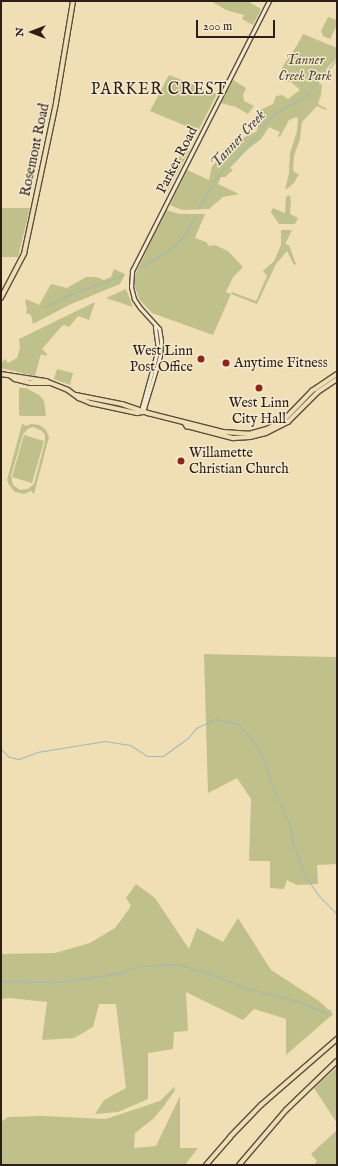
<!DOCTYPE html>
<html>
<head>
<meta charset="utf-8">
<style>
	body { margin:0 }
	#map { position:relative; width:338px; height:1166px; overflow:hidden; background:#f0deb5; font-family:"IM FELL English",serif }
	div>[style] { position:absolute }
	[style*='--x'] { left:calc(var(--x)*1px); top:calc(var(--y)*1px); width:calc(var(--w)*1px); rotate:calc(var(--a)*1deg) }
	.green>* { inset:0; background:#bfc08a }
	.stream>* { height:1px; margin:-0.5px; padding:0 0.5px; transform-origin:0.5px; border-radius:0.5px; background:#9ebab7 }
	.roads { filter:drop-shadow(1px 0 #5c4f3e) drop-shadow(-1px 0 #5c4f3e) drop-shadow(0 1px #5c4f3e) drop-shadow(0 -1px #5c4f3e) }
	.minor>* { height:2.5px; margin:-1.25px; padding:0 1.25px; transform-origin:1.25px; border-radius:1.25px; background:#f5eacf }
	.major>* { height:3.5px; margin:-1.75px; padding:0 1.75px; transform-origin:1.75px; border-radius:1.75px; background:#f0deb5 }
	.highway>* { height:4px; margin:-2px; padding:0 2px; transform-origin:2px; border-radius:2px; background:#f0deb5 }
	.dots>* { width:11px; height:11px; translate:-50% -50%; box-sizing:border-box; border:2px solid #f5eacf; border-radius:50% }
	span { translate:-50% -50%; white-space:nowrap; text-align:center; line-height:1.15; -webkit-text-stroke:3px #f5eacf; paint-order:stroke }
	.park-label { font-size:14px; color:#574f3a; font-style:italic }
	.street-label { font-size:14px; color:#2b1f17 }
	.poi-label { font-size:14px; color:#2b1f17 }
	.right { translate:-100% -50%; text-align:right }
	.left { translate:0 -50%; text-align:left }
	.water-label { font-size:15px; color:#4e4e47; font-style:italic }
	.quarter-label { font-size:16px; color:#2b1f17; letter-spacing:1px }
	.frame { position:absolute; inset:0; border:2px solid #2b1f17; pointer-events:none }
	.north { position:absolute; left:12px; top:12px; width:40px; height:40px; -webkit-text-stroke:3px #f5eacf; paint-order:stroke; rotate:270deg; font-size:11px; font-weight:700; line-height:16px; text-align:center; color:#2b1f17 }
	.north::after { content:''; display:block; margin:auto; width:14px; height:18px; background:#2b1f17; clip-path:polygon(50% 0,100% 100%,50% 72%,0 100%) }
	.scale { position:absolute; left:196px; top:20px; width:79px; height:18px; box-sizing:border-box; border:2px solid #2b1f17; border-top:0; padding-left:5px; font-size:12px; line-height:14px; white-space:nowrap; color:#2b1f17; -webkit-text-stroke:3px #f5eacf; paint-order:stroke }
</style>
</head>
<body>
<div id="map">
	<div class="green">
		<i style="clip-path:polygon(211px 1px,248px 1px,261px 9px,253px 25px,242px 19px,244px 15px,226px 10px)"></i>
		<i style="clip-path:polygon(328px 17px,337px 20px,337px 25px,330px 39px,323px 36px,321px 31px)"></i>
		<i style="clip-path:polygon(303px 34px,337px 48px,337px 58px,327px 68px,324px 76px,318px 82px,322px 85px,321px 95px,318px 104px,327px 109px,326px 110px,317px 106px,302px 122px,300px 139px,294px 156px,293px 169px,294px 172px,299px 174px,294px 183px,285px 190px,289px 173px,290px 153px,297px 131px,298px 118px,296px 117px,289px 120px,280px 137px,278px 136px,280px 132px,269px 127px,261px 139px,247px 150px,230px 168px,233px 170px,225px 177px,221px 177px,218px 184px,239px 194px,223px 197px,209px 209px,182px 210px,170px 205px,187px 170px,209px 180px,212px 166px,221px 157px,224px 149px,227px 147px,232px 149px,246px 136px,256px 132px,258px 126px,254px 119px,258px 111px,273px 104px,276px 96px,282px 95px,288px 99px,300px 90px,291px 82px,282px 81px,279px 75px,283px 66px,296px 47px)"></i>
		<i style="clip-path:polygon(169px 75px,217px 94px,198px 131px,150px 111px)"></i>
		<i style="clip-path:polygon(233px 80px,246px 88px,243px 95px,244px 101px,254px 106px,248px 114px,236px 107px,221px 103px)"></i>
		<i style="clip-path:polygon(182px 151px,189px 151px,168px 190px,164px 188px,175px 168px)"></i>
		<i style="clip-path:polygon(290px 195px,291px 202px,290px 214px,298px 218px,295px 224px,279px 224px,271px 212px,273px 208px,285px 213px,286px 197px)"></i>
		<i style="clip-path:polygon(1px 208px,30px 208px,18px 257px,1px 257px)"></i>
		<i style="clip-path:polygon(166px 210px,180px 214px,205px 214px,195px 238px,206px 242px,209px 246px,215px 245px,228px 251px,243px 267px,233px 277px,226px 292px,231px 294px,232px 292px,256px 301px,267px 276px,263px 271px,274px 261px,281px 245px,281px 230px,292px 230px,285px 244px,289px 245px,296px 264px,294px 265px,287px 251px,276px 264px,257px 304px,231px 294px,213px 335px,152px 313px,139px 299px,135px 287px,135px 275px)"></i>
		<i style="clip-path:polygon(114px 269px,125px 274px,120px 284px,69px 305px,33px 324px,31px 315px,26px 313px,27px 308px,25px 302px,26px 299px,39px 305px,51px 284px,67px 288px,86px 277px,96px 277px,104px 280px,111px 277px)"></i>
		<i style="clip-path:polygon(126px 289px,133px 307px,106px 298px)"></i>
		<i style="clip-path:polygon(95px 302px,89px 320px,78px 316px,69px 327px,64px 325px,61px 327px,42px 349px,47px 354px,46px 356px,41px 354px,35px 376px,1px 368px,1px 364px,5px 359px,8px 363px,17px 358px,20px 348px,19px 339px)"></i>
		<i style="clip-path:polygon(57px 369px,73px 373px,70px 385px,54px 379px)"></i>
		<i style="clip-path:polygon(19px 388px,26px 388px,39px 395px,44px 401px,46px 416px,20px 416px,19px 414px)"></i>
		<i style="clip-path:polygon(evenodd,22px 424px,25px 425px,25px 426px,31px 424px,40px 425px,46px 430px,49px 437px,34px 494px,31px 491px,24px 494px,15px 492px,9px 485px,7px 480px,22px 424px,33px 427px,42px 431px,45px 435px,45px 442px,34px 484px,28px 489px,20px 490px,13px 485px,11px 476px,23px 434px,28px 429px,33px 427px)"></i>
		<i style="clip-path:polygon(24px 435px,44px 441px,32px 483px,12px 477px)"></i>
		<i style="clip-path:polygon(204px 654px,337px 657px,337px 864px,317px 865px,318px 884px,297px 885px,287px 880px,284px 889px,270px 888px,270px 861px,249px 861px,251px 799px,237px 778px,208px 793px)"></i>
		<i style="clip-path:polygon(136px 884px,155px 898px,189px 949px,197px 928px,223px 942px,238px 918px,271px 970px,319px 1001px,333px 1014px,286px 1055px,286px 1019px,254px 1009px,243px 1020px,186px 992px,188px 1031px,174px 1032px,173px 1049px,148px 1053px,148px 1099px,118px 1112px,95px 1114px,104px 1100px,126px 1088px,116px 1004px,99px 1004px,93px 1027px,74px 1038px,42px 1040px,47px 1002px,10px 998px,1px 999px,1px 954px,55px 953px,90px 943px,115px 928px,131px 906px,126px 898px)"></i>
		<i style="clip-path:polygon(337px 1067px,337px 1123px,314px 1088px)"></i>
		<i style="clip-path:polygon(174px 1087px,175px 1090px,164px 1106px,153px 1119px,135px 1133px,134px 1148px,156px 1146px,180px 1096px,180px 1148px,198px 1148px,185px 1165px,1px 1165px,1px 1122px,8px 1117px,42px 1116px,106px 1119px,160px 1101px)"></i>
		<i style="clip-path:polygon(337px 1130px,337px 1165px,314px 1165px,317px 1161px,311px 1154px)"></i>
	</div>
	<div class="stream">
		<i style="--x:198;--y:208;--w:37;--a:-59"></i>
		<i style="--x:217;--y:176;--w:56;--a:-45.7"></i>
		<i style="--x:256;--y:136;--w:16;--a:-55"></i>
		<i style="--x:265;--y:123;--w:11;--a:-45"></i>
		<i style="--x:273;--y:115;--w:39;--a:-31"></i>
		<i style="--x:306;--y:95;--w:48;--a:-49.3"></i>
		<i style="--x:140;--y:266;--w:13;--a:-23"></i>
		<i style="--x:152;--y:261;--w:29;--a:-35"></i>
		<i style="--x:176;--y:244;--w:12;--a:-48"></i>
		<i style="--x:184;--y:235;--w:21;--a:-61"></i>
		<i style="--x:45;--y:307;--w:24;--a:-28"></i>
		<i style="--x:66;--y:296;--w:61;--a:-20.2"></i>
		<i style="--x:1;--y:749;--w:11;--a:45"></i>
		<i style="--x:9;--y:757;--w:10;--a:11"></i>
		<i style="--x:19;--y:759;--w:19;--a:-21"></i>
		<i style="--x:37;--y:752;--w:69;--a:-9.2"></i>
		<i style="--x:105;--y:741;--w:25;--a:9"></i>
		<i style="--x:130;--y:745;--w:20;--a:33"></i>
		<i style="--x:147;--y:756;--w:16;--a:0"></i>
		<i style="--x:163;--y:756;--w:31;--a:-36"></i>
		<i style="--x:188;--y:738;--w:13;--a:-51"></i>
		<i style="--x:196;--y:728;--w:21;--a:-25"></i>
		<i style="--x:215;--y:719;--w:24;--a:12"></i>
		<i style="--x:238;--y:724;--w:24;--a:48"></i>
		<i style="--x:254;--y:742;--w:17;--a:59"></i>
		<i style="--x:263;--y:757;--w:33;--a:72"></i>
		<i style="--x:273;--y:788;--w:42;--a:65.9"></i>
		<i style="--x:290;--y:826;--w:18;--a:81"></i>
		<i style="--x:293;--y:844;--w:34;--a:69"></i>
		<i style="--x:305;--y:876;--w:24;--a:55"></i>
		<i style="--x:319;--y:896;--w:25;--a:45"></i>
		<i style="--x:1;--y:981;--w:58;--a:1"></i>
		<i style="--x:59;--y:982;--w:57;--a:-8.1"></i>
		<i style="--x:115;--y:974;--w:27;--a:-17"></i>
		<i style="--x:141;--y:966;--w:35;--a:-3"></i>
		<i style="--x:176;--y:964;--w:33;--a:16"></i>
		<i style="--x:208;--y:973;--w:37;--a:22"></i>
		<i style="--x:242;--y:987;--w:57;--a:14.3"></i>
		<i style="--x:297;--y:1001;--w:28;--a:23"></i>
		<i style="--x:323;--y:1012;--w:8;--a:-14"></i>
		<i style="--x:336;--y:1009;--w:1;--a:0"></i>
	</div>
	<div class="roads">
		<div class="minor">
			<i style="--x:143;--y:411;--w:4;--a:-104"></i>
			<i style="--x:142;--y:407;--w:60;--a:-74.6"></i>
			<i style="--x:158;--y:349;--w:22;--a:-98"></i>
			<i style="--x:143;--y:412;--w:59;--a:-73.1"></i>
			<i style="--x:160;--y:356;--w:15;--a:-86"></i>
			<i style="--x:161;--y:341;--w:12;--a:-99"></i>
			<i style="--x:159;--y:329;--w:28;--a:-132"></i>
			<i style="--x:140;--y:308;--w:11;--a:-124"></i>
			<i style="--x:134;--y:299;--w:12;--a:-104"></i>
			<i style="--x:131;--y:287;--w:16;--a:-86"></i>
			<i style="--x:132;--y:271;--w:303;--a:-63.1"></i>
		</div>
		<div class="major">
			<i style="--x:1;--y:298;--w:50;--a:-62.4"></i>
			<i style="--x:24;--y:254;--w:154;--a:-78"></i>
			<i style="--x:56;--y:103;--w:103;--a:-80.5"></i>
			<i style="--x:1;--y:374;--w:46;--a:8.8"></i>
			<i style="--x:46;--y:381;--w:24;--a:22"></i>
			<i style="--x:68;--y:390;--w:14;--a:36"></i>
			<i style="--x:79;--y:398;--w:13;--a:23"></i>
			<i style="--x:91;--y:403;--w:47;--a:12.3"></i>
			<i style="--x:137;--y:413;--w:6;--a:-9"></i>
			<i style="--x:11;--y:376;--w:5;--a:37"></i>
			<i style="--x:15;--y:379;--w:16;--a:14"></i>
			<i style="--x:31;--y:383;--w:18;--a:0"></i>
			<i style="--x:76;--y:395;--w:47;--a:11.1"></i>
			<i style="--x:122;--y:404;--w:28;--a:19"></i>
			<i style="--x:148;--y:413;--w:77;--a:14.2"></i>
			<i style="--x:223;--y:432;--w:26;--a:4"></i>
			<i style="--x:249;--y:434;--w:19;--a:-16"></i>
			<i style="--x:267;--y:429;--w:18;--a:-27"></i>
			<i style="--x:283;--y:421;--w:42;--a:-46"></i>
			<i style="--x:312;--y:391;--w:30;--a:-34"></i>
			<i style="--x:185;--y:423;--w:4;--a:56"></i>
			<i style="--x:187;--y:426;--w:48;--a:14.6"></i>
			<i style="--x:233;--y:438;--w:17;--a:-3"></i>
			<i style="--x:250;--y:437;--w:16;--a:-14"></i>
			<i style="--x:266;--y:433;--w:25;--a:-27"></i>
			<i style="--x:288;--y:422;--w:42;--a:-45"></i>
			<i style="--x:318;--y:392;--w:23;--a:-34"></i>
		</div>
		<div class="highway">
			<i style="--x:206;--y:1165;--w:37;--a:-49"></i>
			<i style="--x:230;--y:1137;--w:45;--a:-45.9"></i>
			<i style="--x:261;--y:1105;--w:101;--a:-41"></i>
			<i style="--x:239;--y:1165;--w:72;--a:-49.5"></i>
			<i style="--x:286;--y:1110;--w:71;--a:-43.9"></i>
		</div>
	</div>
	<div class="dots">
		<i style="left:201px;top:359px;background:#8f2418"></i>
		<i style="left:226px;top:363px;background:#8f2418"></i>
		<i style="left:259px;top:388px;background:#8f2418"></i>
		<i style="left:181px;top:461px;background:#8f2418"></i>
	</div>
	<div class="park-label">
		<span style="left:305px;top:68px">Tanner<br>Creek Park</span>
	</div>
	<div class="street-label">
		<span style="left:35px;top:150px;rotate:-78deg">Rosemont Road</span>
		<span style="left:177px;top:160px;rotate:-63deg">Parker Road</span>
	</div>
	<div class="poi-label">
		<span class="right" style="left:193px;top:359px">West Linn<br>Post Office</span>
		<span class="left" style="left:234px;top:363px">Anytime Fitness</span>
		<span style="left:259px;top:411px">West Linn<br>City Hall</span>
		<span class="left" style="left:189px;top:461px">Willamette<br>Christian Church</span>
	</div>
	<div class="water-label">
		<span style="left:238px;top:139px;rotate:-47deg">Tanner Creek</span>
	</div>
	<div class="quarter-label">
		<span style="left:159px;top:90px">PARKER CREST</span>
	</div>
	<div class="frame"></div>
	<div class="north">N</div>
	<div class="scale">200 m</div>
</div>
</body>
</html>
